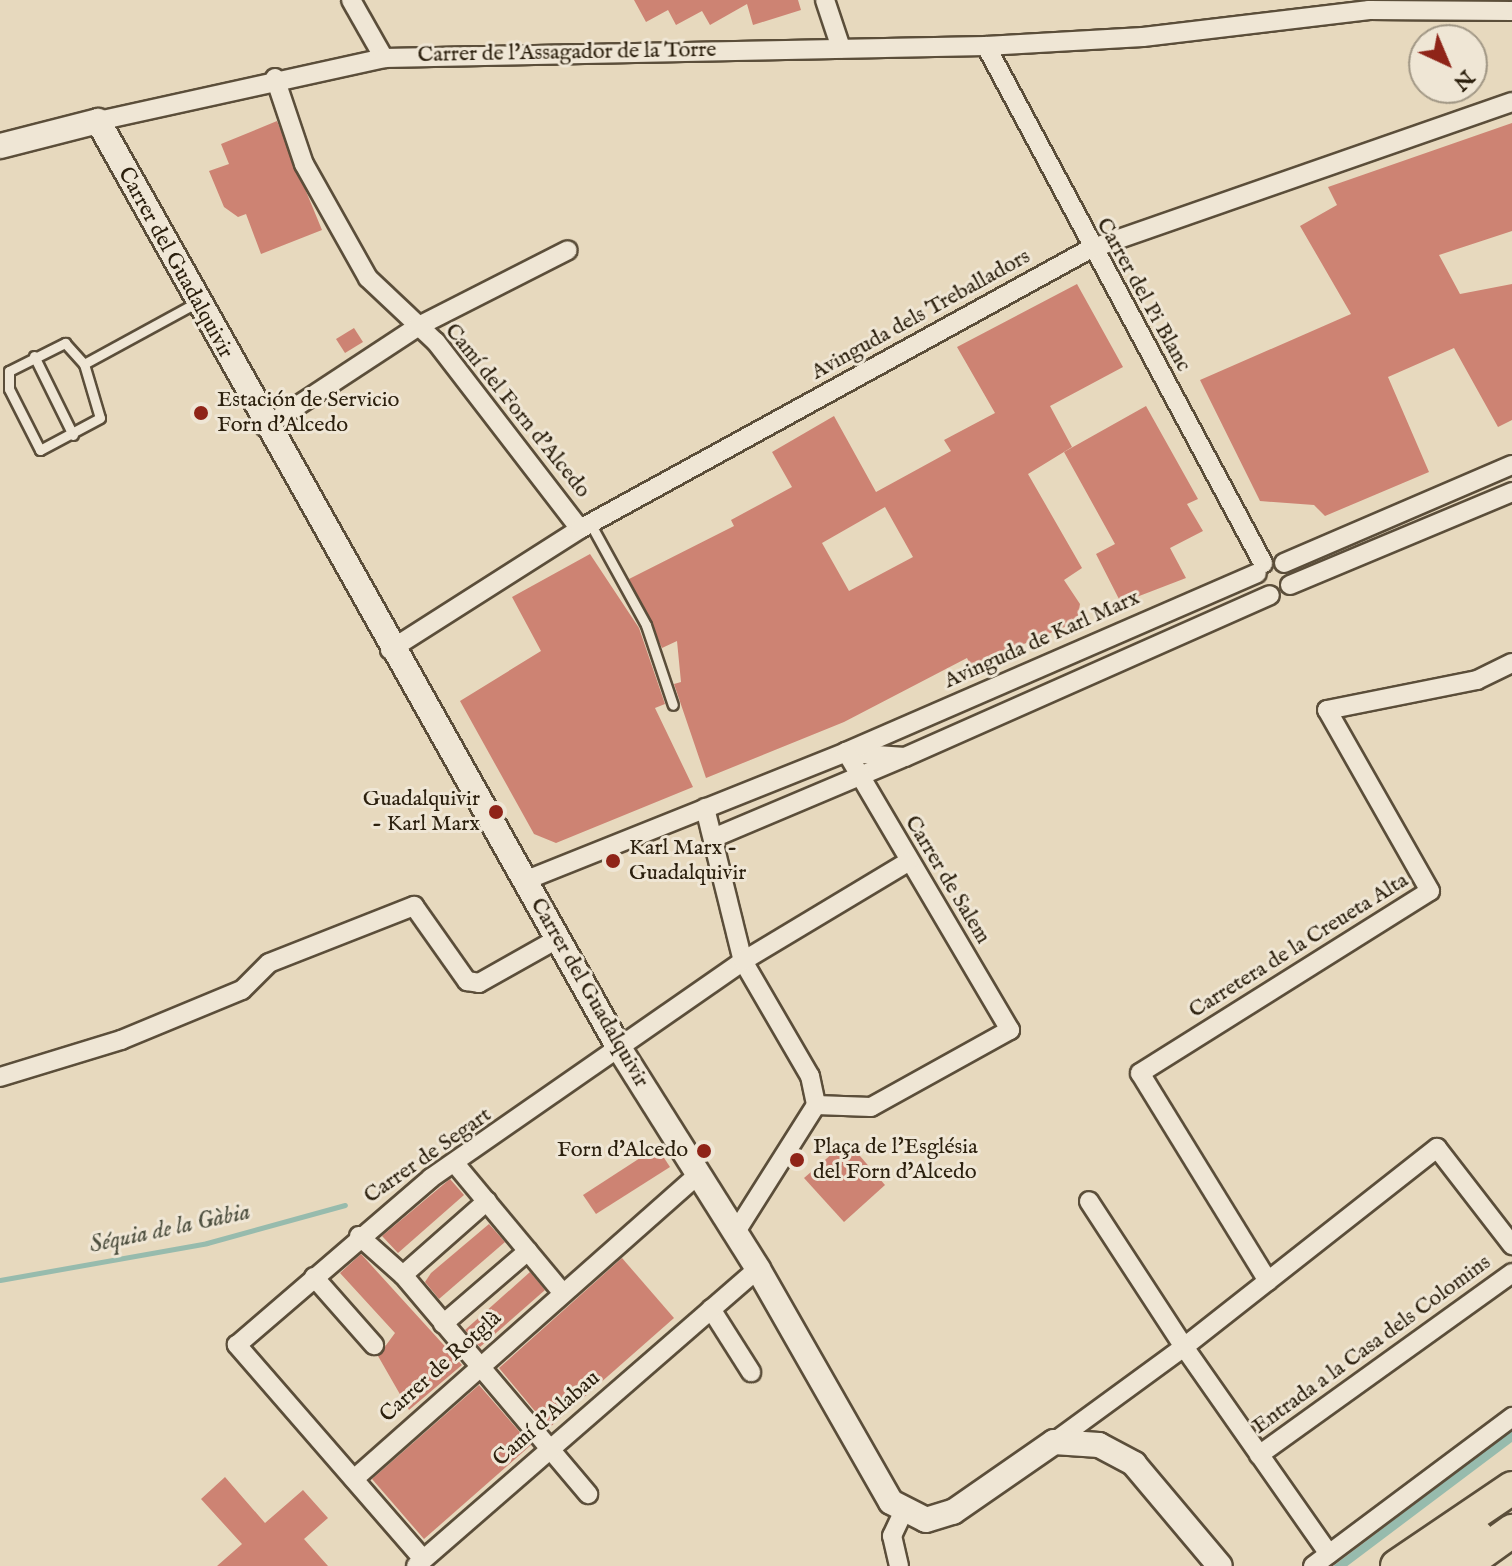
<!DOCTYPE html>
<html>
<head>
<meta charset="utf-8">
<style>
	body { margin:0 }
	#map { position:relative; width:1512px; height:1566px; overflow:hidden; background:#e7d9be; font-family:"IM FELL English",serif }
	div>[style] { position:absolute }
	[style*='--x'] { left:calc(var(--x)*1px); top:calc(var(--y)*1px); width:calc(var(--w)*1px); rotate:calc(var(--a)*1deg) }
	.stream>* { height:5px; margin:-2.5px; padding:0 2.5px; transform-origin:2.5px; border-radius:2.5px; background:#97bbad }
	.building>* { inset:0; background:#cd8373 }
	.roads { filter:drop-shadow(2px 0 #5b4e3a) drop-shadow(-2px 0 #5b4e3a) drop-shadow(0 2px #5b4e3a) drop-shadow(0 -2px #5b4e3a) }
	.lane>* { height:9px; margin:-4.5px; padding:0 4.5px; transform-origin:4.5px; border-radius:4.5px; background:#efe6d5 }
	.street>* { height:18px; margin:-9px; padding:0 9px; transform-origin:9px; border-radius:9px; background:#efe6d5 }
	.secondary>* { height:24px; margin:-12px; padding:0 12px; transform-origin:12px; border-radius:12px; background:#efe6d5 }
	.highway>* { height:32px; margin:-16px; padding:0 16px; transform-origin:16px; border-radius:16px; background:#e7d9be }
	.dots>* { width:22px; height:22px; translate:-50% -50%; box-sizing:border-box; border:4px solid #efe6d5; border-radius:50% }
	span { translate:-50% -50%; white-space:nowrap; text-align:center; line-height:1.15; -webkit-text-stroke:6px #efe6d5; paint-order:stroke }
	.street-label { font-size:22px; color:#2c200e }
	.poi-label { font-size:22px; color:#2c200e }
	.left { translate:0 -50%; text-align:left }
	.right { translate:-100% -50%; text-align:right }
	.water-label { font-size:24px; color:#4c4e3e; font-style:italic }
	.north { position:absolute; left:1408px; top:24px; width:80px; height:80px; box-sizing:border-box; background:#efe6d5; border:2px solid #a19785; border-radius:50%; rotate:136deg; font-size:22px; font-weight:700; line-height:32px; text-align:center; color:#2c200e }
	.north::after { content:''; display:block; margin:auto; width:28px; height:36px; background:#8f2418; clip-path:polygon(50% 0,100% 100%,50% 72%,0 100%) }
</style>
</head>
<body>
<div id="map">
	<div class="stream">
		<i style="--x:0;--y:1280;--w:210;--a:-10.1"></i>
		<i style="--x:207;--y:1243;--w:143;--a:-15.4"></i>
		<i style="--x:1336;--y:1566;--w:221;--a:-37.1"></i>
		<i style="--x:1342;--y:1566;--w:213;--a:-37"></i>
	</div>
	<div class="building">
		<i style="clip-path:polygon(634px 0,798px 0,801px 10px,753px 25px,747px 4px,710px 25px,702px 11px,676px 25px,668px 10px,646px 22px)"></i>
		<i style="clip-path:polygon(277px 121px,322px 230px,261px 254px,246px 214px,238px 217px,224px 207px,209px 171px,229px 164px,221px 144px)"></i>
		<i style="clip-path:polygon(1512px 123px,1512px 231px,1439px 255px,1460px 294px,1512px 284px,1512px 420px,1498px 427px,1454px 348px,1388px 377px,1429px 472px,1325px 516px,1314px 505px,1260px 501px,1200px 380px,1351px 314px,1300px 226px,1337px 205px,1328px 187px)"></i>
		<i style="clip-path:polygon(evenodd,1077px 284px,1123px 367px,1050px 406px,1072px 447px,1028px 474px,1082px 568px,1064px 580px,1080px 604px,1077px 622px,971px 666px,967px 658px,844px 722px,706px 778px,674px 684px,681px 682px,677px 641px,662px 648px,629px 579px,734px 526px,731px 520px,792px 487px,772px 452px,834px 416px,876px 492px,951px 451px,944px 440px,995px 413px,957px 347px,1077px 284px,885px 507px,913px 557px,849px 591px,822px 543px,885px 507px)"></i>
		<i style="clip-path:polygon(354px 328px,363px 342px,345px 353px,336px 339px)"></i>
		<i style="clip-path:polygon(1146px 406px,1198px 499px,1187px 504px,1203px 531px,1170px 548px,1186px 578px,1121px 603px,1096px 554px,1115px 544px,1064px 452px)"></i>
		<i style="clip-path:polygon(590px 554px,639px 628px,665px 704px,655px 708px,693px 787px,556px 843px,534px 834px,460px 701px,541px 651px,512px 597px)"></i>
		<i style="clip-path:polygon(847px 1141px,885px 1185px,844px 1222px,804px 1178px)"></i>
		<i style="clip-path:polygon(657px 1147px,670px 1167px,596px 1214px,583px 1195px)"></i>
		<i style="clip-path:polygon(450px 1179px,464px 1195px,398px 1253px,382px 1236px)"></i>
		<i style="clip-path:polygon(489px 1224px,505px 1242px,439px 1299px,425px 1282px,431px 1273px)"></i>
		<i style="clip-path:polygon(361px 1254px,462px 1365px,409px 1410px,378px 1356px,395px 1333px,340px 1273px)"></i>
		<i style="clip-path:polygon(622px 1258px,674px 1318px,549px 1428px,499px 1368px)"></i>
		<i style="clip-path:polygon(530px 1272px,545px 1290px,480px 1347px,465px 1330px)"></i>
		<i style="clip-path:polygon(479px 1385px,531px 1445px,424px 1539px,372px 1479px)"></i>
		<i style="clip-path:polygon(225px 1477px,265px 1523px,303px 1490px,328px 1518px,304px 1539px,328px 1566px,217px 1566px,242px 1544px,201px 1499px)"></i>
	</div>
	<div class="roads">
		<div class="lane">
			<i style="--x:65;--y:343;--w:28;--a:48"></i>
			<i style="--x:84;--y:364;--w:56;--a:73.5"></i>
			<i style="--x:100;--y:418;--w:68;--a:151.9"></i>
			<i style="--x:40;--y:450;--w:68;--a:-116.9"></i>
			<i style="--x:9;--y:389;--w:18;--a:-90"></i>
			<i style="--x:9;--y:371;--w:63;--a:-26.6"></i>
			<i style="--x:34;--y:356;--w:88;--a:63.7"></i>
			<i style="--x:84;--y:364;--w:128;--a:-28.6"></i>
			<i style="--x:590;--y:523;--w:116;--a:61.2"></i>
			<i style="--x:646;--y:625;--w:84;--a:71.4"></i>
		</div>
		<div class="street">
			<i style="--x:351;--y:0;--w:67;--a:60.4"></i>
			<i style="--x:825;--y:0;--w:51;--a:71.6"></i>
			<i style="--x:986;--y:46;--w:587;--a:61.82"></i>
			<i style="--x:275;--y:78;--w:91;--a:71.4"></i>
			<i style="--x:304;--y:164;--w:131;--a:60.7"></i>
			<i style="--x:368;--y:278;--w:93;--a:43.3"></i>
			<i style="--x:436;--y:342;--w:236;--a:52.4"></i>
			<i style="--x:98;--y:121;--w:293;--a:-12.4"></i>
			<i style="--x:384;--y:58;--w:602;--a:-1.14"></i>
			<i style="--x:986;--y:46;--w:157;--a:-3.3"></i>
			<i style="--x:1143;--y:37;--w:228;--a:-6.8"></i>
			<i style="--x:1369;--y:10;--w:143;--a:0.4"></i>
			<i style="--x:265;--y:427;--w:182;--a:-33.3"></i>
			<i style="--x:417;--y:327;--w:169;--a:-27"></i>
			<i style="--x:1284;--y:563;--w:248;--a:-23.3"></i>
			<i style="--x:1290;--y:585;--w:241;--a:-22.7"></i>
			<i style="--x:390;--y:650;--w:225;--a:-32.5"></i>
			<i style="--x:580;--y:529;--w:582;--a:-28.77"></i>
			<i style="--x:1090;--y:249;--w:447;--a:-19.2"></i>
			<i style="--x:848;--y:753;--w:57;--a:4"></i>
			<i style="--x:905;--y:757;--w:399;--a:-23.9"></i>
			<i style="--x:705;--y:808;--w:158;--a:76.1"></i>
			<i style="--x:743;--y:961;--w:133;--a:59.8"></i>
			<i style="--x:810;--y:1076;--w:30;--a:78"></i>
			<i style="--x:816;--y:1105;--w:151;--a:122.3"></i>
			<i style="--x:713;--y:838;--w:205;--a:-22.9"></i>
			<i style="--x:524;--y:881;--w:347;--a:-21.8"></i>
			<i style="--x:846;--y:752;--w:448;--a:-23.5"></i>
			<i style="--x:0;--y:1077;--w:127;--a:-17"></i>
			<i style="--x:121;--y:1040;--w:131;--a:-22.5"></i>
			<i style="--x:242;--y:990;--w:38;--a:-45"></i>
			<i style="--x:269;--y:963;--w:156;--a:-21.5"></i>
			<i style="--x:414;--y:906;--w:92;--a:54.8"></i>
			<i style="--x:467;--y:981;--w:12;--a:9"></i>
			<i style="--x:479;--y:983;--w:90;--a:-29.4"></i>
			<i style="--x:816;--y:1105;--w:55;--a:2.1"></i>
			<i style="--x:871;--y:1107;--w:159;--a:-29"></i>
			<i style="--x:1010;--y:1030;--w:323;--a:-120.5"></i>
			<i style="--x:457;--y:1166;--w:163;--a:50.2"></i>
			<i style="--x:359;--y:1236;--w:59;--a:41.6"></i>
			<i style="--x:403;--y:1275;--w:287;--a:49.8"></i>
			<i style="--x:403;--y:1275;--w:112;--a:-41.4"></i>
			<i style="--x:314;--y:1277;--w:91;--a:48.6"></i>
			<i style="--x:1268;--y:1281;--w:244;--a:-121.6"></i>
			<i style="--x:1140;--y:1073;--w:342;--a:-32.1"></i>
			<i style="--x:1430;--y:891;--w:208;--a:-119.6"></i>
			<i style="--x:1327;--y:710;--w:153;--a:-11.3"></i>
			<i style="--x:1477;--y:680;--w:39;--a:-26"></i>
			<i style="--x:711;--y:1309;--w:75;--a:57.6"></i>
			<i style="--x:443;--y:1324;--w:112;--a:-40.7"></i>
			<i style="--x:1054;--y:1442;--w:161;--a:-36.2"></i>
			<i style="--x:1184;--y:1347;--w:174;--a:-123.1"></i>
			<i style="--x:1259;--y:1455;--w:312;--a:-35.7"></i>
			<i style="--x:354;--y:1479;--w:460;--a:-41.5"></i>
			<i style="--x:1329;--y:1554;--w:253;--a:-125"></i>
			<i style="--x:1184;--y:1347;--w:322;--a:-38.2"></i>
			<i style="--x:1437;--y:1148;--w:123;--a:52.3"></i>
			<i style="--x:423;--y:1559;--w:284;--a:-131"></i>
			<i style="--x:237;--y:1345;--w:256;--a:-40.7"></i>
			<i style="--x:431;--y:1178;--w:380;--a:-34.8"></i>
			<i style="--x:743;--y:961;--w:192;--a:-31"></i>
			<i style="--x:416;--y:1566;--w:453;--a:-41"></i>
			<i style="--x:899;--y:1566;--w:31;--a:-103"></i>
			<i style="--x:892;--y:1536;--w:26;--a:-65"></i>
			<i style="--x:1313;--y:1566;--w:249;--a:-36.8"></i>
		</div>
		<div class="secondary">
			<i style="--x:0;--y:146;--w:101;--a:-14.3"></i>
			<i style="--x:98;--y:121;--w:1063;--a:60.66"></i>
			<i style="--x:619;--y:1048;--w:261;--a:57.8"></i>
			<i style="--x:758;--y:1269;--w:268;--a:60.3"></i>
			<i style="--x:891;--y:1502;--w:39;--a:27"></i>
			<i style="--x:926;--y:1520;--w:28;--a:-17"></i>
			<i style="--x:953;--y:1512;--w:123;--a:-34.7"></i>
			<i style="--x:1054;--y:1442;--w:45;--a:3.8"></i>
			<i style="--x:1099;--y:1445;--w:40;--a:28"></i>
			<i style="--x:1134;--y:1464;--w:133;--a:49.9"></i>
		</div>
		<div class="highway">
			<i style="--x:1466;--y:1564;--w:57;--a:-35.7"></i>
			<i style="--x:1397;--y:1566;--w:139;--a:-34.1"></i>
			<i style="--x:1437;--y:1566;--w:50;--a:-36.9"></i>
		</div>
	</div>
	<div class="dots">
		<i style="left:201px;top:413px;background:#8f2418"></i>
		<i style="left:496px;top:812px;background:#8f2418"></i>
		<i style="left:613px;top:861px;background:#8f2418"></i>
		<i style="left:704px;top:1151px;background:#8f2418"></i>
		<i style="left:797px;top:1160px;background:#8f2418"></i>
	</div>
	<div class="street-label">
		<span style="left:567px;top:53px;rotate:-1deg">Carrer de l'Assagador de la Torre</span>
		<span style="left:175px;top:263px;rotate:61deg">Carrer del Guadalquivir</span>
		<span style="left:1143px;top:295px;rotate:61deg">Carrer del Pi Blanc</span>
		<span style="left:921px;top:315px;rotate:-29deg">Avinguda dels Treballadors</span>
		<span style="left:517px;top:411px;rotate:51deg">Camí del Forn d'Alcedo</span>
		<span style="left:1042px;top:640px;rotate:-24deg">Avinguda de Karl Marx</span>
		<span style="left:947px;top:880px;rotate:59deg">Carrer de Salem</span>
		<span style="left:1299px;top:946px;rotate:-32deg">Carretera de la Creueta Alta</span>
		<span style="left:589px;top:993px;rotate:60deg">Carrer del Guadalquivir</span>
		<span style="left:428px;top:1156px;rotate:-35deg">Carrer de Segart</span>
		<span style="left:1372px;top:1345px;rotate:-36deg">Entrada a la Casa dels Colomins</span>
		<span style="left:441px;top:1367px;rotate:-42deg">Carrer de Rotglà</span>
		<span style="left:547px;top:1419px;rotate:-41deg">Camí d'Alabau</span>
	</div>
	<div class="poi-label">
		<span class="left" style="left:217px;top:413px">Estación de Servicio<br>Forn d'Alcedo</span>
		<span class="right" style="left:480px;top:812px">Guadalquivir<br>- Karl Marx</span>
		<span class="left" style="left:629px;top:861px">Karl Marx -<br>Guadalquivir</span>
		<span class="left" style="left:813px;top:1160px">Plaça de l'Església<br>del Forn d'Alcedo</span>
		<span class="right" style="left:688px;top:1151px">Forn d'Alcedo</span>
	</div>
	<div class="water-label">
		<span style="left:170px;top:1229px;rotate:-12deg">Séquia de la Gàbia</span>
	</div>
	<div class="north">N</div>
</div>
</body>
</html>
